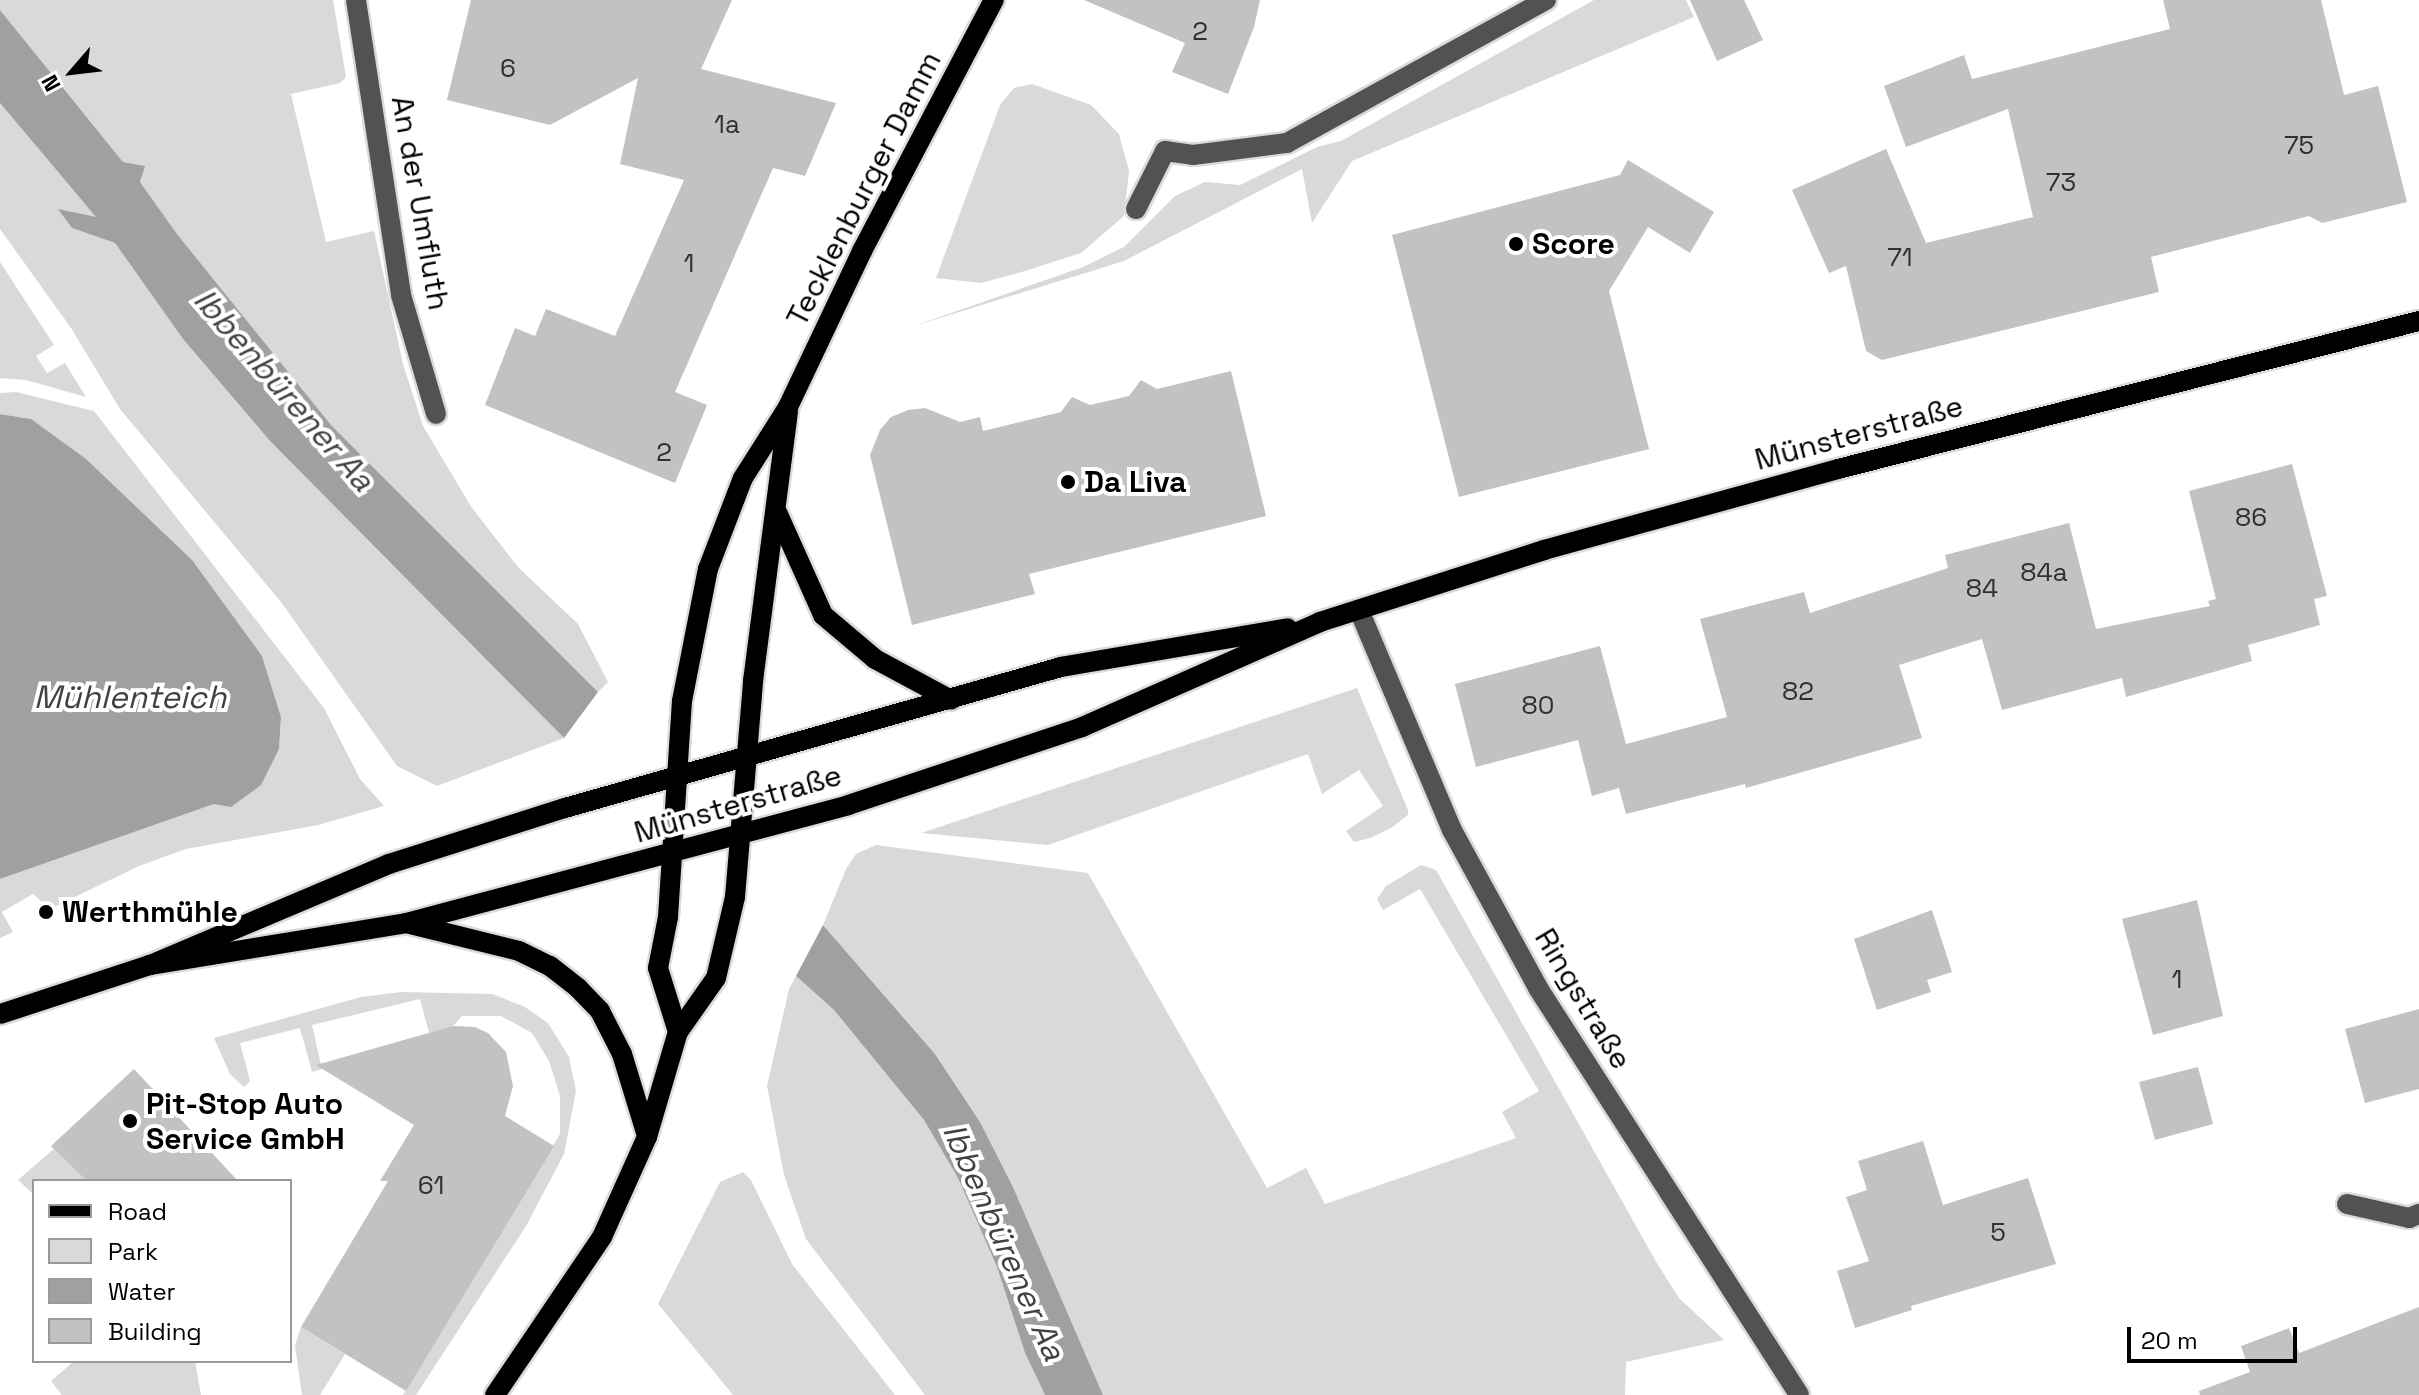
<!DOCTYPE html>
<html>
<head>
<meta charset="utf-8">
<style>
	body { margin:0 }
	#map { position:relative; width:2419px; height:1395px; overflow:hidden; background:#fff; font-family:"Space Grotesk",sans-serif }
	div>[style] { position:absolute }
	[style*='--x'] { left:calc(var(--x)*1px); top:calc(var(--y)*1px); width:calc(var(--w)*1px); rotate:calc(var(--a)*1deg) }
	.green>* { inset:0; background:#d9d9d9 }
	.water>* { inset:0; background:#a0a0a0 }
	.building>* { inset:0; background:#c2c2c2 }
	.roads { filter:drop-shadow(2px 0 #dbdbdb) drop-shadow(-2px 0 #dbdbdb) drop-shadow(0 2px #dbdbdb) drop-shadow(0 -2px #dbdbdb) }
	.minor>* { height:20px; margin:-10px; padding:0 10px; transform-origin:10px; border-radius:10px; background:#525252 }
	.major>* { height:20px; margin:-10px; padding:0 10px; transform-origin:10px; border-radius:10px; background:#000 }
	.dots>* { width:22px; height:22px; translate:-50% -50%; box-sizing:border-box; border:4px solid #fff; border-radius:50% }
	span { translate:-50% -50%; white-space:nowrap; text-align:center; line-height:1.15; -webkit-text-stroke:8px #fff; paint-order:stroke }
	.number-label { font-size:26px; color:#303030 }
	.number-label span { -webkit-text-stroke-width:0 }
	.street-label { font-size:30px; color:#000 }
	.poi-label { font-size:30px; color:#000; font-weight:700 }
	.left { translate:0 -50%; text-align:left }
	.water-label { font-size:32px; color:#414141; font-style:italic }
	.legend { position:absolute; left:32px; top:1179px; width:260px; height:184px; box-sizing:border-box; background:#fff; border:2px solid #999; margin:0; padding:10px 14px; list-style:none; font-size:24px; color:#000 }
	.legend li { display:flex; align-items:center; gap:16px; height:40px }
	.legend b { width:40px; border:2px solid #999 }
	.north { position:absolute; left:32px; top:32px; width:80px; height:80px; -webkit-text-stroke:6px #fff; paint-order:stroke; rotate:242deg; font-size:22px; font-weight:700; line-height:32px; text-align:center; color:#000 }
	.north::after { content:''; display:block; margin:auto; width:28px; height:36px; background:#000; clip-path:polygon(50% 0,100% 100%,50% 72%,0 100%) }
	.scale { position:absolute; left:2127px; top:1327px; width:170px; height:36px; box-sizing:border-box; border:4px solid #000; border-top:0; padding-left:10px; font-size:24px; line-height:28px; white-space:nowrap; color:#000; -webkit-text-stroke:6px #fff; paint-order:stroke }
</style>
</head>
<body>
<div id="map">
	<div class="green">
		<i style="clip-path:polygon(0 0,333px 0,346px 77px,340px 83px,291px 94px,326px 242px,374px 231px,403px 364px,423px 426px,472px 508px,518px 567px,578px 624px,608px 682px,598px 692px,331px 425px,177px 234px,140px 182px,144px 166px,123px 162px,0 10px)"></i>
		<i style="clip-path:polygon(1594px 0,1686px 0,1694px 17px,1352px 161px,1312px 223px,1302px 169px,1124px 261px,911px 327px,1083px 267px,1124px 247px,1175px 196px,1205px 182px,1240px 185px,1317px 147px,1341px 141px)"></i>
		<i style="clip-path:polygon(1032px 84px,1091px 105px,1119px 134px,1129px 171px,1124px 216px,1081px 253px,1025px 271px,981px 283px,936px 278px,1000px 105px,1014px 88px)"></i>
		<i style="clip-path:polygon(0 103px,97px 218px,72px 228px,115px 243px,183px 339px,270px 441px,564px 738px,437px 786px,397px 766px,281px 602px,120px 409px,71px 328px,0 229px)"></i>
		<i style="clip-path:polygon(0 262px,54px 345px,36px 356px,47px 373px,65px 363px,86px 397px,26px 380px,0 378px)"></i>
		<i style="clip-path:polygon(16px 392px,94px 411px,324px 708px,360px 779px,384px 806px,318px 825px,186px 849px,139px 866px,50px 909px,33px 894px,2px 912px,13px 932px,0 938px,0 879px,214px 804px,279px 749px,281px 717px,262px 656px,31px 419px,0 414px,0 393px)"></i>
		<i style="clip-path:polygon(1357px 688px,1408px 810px,1408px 815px,1391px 828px,1370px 838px,1354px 842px,1346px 831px,1383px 806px,1359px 770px,1322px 794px,1308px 754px,1048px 845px,921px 833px)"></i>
		<i style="clip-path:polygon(876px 845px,1088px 873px,1267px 1188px,1306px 1168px,1325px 1204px,1516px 1138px,1502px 1112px,1539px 1091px,1420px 889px,1383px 910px,1377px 899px,1386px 886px,1421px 865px,1436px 870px,1658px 1265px,1679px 1298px,1724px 1340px,1626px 1362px,1625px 1395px,1103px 1395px,1013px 1187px,980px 1122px,935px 1054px,823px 925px,846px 869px,856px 854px)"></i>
		<i style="clip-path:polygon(796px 976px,834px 1010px,924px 1120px,958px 1178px,997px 1267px,1025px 1353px,1045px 1395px,925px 1395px,806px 1239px,784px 1175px,767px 1086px,789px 989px)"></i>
		<i style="clip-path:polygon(401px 992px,492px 994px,525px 1007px,548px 1023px,569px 1057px,576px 1091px,564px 1154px,526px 1226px,416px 1395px,403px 1395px,560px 1134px,560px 1096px,549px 1061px,532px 1033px,501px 1016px,462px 1016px,453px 1026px,429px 1033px,420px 999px,312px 1025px,322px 1069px,312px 1072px,300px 1028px,240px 1043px,250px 1081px,244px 1087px,230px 1074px,214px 1038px,361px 997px)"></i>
		<i style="clip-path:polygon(57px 1146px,88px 1181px,34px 1181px,34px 1195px,18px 1180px)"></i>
		<i style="clip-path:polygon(743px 1172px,751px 1180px,792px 1264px,895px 1395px,733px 1395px,658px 1304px,720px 1182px)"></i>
		<i style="clip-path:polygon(301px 1327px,345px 1354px,320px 1395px,302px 1395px,295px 1346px)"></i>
		<i style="clip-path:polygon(74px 1361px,195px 1361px,201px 1395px,62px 1395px,51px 1381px)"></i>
	</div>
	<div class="water">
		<i style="clip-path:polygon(0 10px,123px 162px,145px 166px,140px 182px,177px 234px,331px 425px,598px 692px,564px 738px,270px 441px,183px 339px,115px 243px,72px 228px,58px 209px,96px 217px,0 103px)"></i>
		<i style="clip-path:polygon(0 414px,31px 419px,86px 459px,192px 560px,262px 656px,281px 717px,279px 749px,261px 785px,231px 807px,214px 804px,0 879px)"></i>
		<i style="clip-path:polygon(823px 925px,935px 1054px,980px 1122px,1013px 1187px,1103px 1395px,1045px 1395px,1025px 1353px,997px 1267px,958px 1178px,924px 1120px,834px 1010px,796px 976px)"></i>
	</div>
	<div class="building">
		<i style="clip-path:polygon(471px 0,732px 0,701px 69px,836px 103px,805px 176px,773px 168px,675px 392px,707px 405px,675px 483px,485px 405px,515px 328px,535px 336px,546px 309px,615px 336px,684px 180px,620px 164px,638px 78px,550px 125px,447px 100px)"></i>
		<i style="clip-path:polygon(1084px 0,1260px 0,1254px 27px,1228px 94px,1172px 72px,1185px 43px)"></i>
		<i style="clip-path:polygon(1690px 0,1744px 0,1763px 40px,1717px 61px)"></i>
		<i style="clip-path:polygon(2163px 0,2321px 0,2344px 95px,2378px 86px,2407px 202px,2322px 223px,2309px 216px,2151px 257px,2159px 292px,1882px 360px,1866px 351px,1846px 266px,1829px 273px,1792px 190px,1886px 149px,1926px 243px,2033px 217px,2008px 109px,1906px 147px,1884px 86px,1964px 55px,1972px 79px,2170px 29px)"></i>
		<i style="clip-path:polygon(1628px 160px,1714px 212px,1690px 253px,1648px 227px,1609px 291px,1649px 449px,1459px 497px,1392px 235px,1620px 175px)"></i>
		<i style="clip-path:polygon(1231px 371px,1266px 516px,1029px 574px,1035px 594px,912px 625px,870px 455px,880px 430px,891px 417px,908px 410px,925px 408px,960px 422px,980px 417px,983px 431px,1061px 412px,1072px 397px,1090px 405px,1129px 396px,1141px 380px,1157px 389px)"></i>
		<i style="clip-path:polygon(2292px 464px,2327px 596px,2314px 599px,2320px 625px,2248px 645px,2252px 661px,2126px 697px,2122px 678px,2002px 710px,1982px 639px,1899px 665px,1922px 738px,1746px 788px,1745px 784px,1626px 814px,1619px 788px,1592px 796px,1578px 740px,1476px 767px,1455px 684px,1600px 646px,1626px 744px,1727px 717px,1700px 619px,1804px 592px,1810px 613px,1948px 568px,1945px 555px,2069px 523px,2096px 629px,2210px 606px,2208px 601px,2216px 599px,2189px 491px)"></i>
		<i style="clip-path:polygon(2197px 900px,2223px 1016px,2153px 1035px,2122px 919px)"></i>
		<i style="clip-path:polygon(1932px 910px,1952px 972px,1927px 980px,1931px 992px,1877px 1010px,1854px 939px)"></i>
		<i style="clip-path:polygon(2419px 1009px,2419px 1089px,2365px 1103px,2345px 1029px)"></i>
		<i style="clip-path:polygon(453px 1026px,475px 1027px,488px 1033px,506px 1052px,513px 1086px,505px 1116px,554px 1146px,406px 1391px,301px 1327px,388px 1181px,380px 1181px,414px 1125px,316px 1065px)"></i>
		<i style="clip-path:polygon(2198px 1067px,2213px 1124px,2155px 1140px,2139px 1082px)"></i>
		<i style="clip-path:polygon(134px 1069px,238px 1181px,87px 1181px,51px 1146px)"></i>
		<i style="clip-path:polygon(1923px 1141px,1943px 1205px,2028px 1178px,2056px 1264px,1911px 1306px,1912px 1310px,1855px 1328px,1837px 1271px,1869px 1261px,1846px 1197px,1867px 1190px,1858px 1161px)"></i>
		<i style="clip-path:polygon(2419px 1307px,2419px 1395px,2200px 1395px,2199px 1391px,2250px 1372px,2241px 1346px,2289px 1328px,2299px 1353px)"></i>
	</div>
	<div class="roads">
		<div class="minor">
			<i style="--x:356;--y:0;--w:298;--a:81.3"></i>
			<i style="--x:401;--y:295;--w:124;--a:73.6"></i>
			<i style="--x:1136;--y:209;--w:65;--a:-63.4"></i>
			<i style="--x:1165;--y:151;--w:28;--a:8"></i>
			<i style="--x:1193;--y:155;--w:95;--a:-7.3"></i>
			<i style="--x:1287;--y:143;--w:296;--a:-28.9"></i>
			<i style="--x:1359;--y:610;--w:239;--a:67.1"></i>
			<i style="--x:1452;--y:830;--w:180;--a:61.4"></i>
			<i style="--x:1538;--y:988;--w:483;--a:57.3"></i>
			<i style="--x:2347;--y:1204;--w:64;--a:12.7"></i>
			<i style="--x:2409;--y:1218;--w:11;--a:-22"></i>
		</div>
		<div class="major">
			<i style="--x:777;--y:512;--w:113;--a:65.9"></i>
			<i style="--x:823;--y:615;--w:68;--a:40.2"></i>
			<i style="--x:875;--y:659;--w:86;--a:28.3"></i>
			<i style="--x:410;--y:924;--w:112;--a:13.9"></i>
			<i style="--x:519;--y:951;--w:34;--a:26"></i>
			<i style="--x:550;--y:966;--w:36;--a:38"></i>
			<i style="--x:578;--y:988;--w:32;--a:46"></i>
			<i style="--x:600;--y:1011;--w:48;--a:62.9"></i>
			<i style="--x:622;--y:1054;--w:86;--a:73"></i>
			<i style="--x:150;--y:965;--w:259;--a:-9.3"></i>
			<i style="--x:406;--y:923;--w:457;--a:-14.9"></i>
			<i style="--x:848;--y:805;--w:247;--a:-18.4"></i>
			<i style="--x:1082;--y:727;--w:260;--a:-23.8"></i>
			<i style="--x:1320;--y:622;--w:235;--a:-17.8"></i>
			<i style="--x:1544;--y:550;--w:305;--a:-15.4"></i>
			<i style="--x:1838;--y:469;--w:600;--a:-14.29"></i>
			<i style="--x:0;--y:1014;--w:158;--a:-18.1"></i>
			<i style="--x:150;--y:965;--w:259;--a:-22.9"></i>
			<i style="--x:389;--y:864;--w:185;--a:-17.7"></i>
			<i style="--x:565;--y:808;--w:516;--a:-15.87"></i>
			<i style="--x:1061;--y:667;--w:230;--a:-9.7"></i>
			<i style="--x:678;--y:1032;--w:67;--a:-107.4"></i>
			<i style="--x:658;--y:968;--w:52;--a:-78.9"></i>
			<i style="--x:668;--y:917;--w:216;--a:-86.3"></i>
			<i style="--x:682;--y:701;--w:135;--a:-78.9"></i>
			<i style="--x:708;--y:569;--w:97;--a:-69"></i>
			<i style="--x:743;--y:478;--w:84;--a:-57.6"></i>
			<i style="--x:788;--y:407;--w:173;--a:-64.6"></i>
			<i style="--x:862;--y:251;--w:284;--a:-62.3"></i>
			<i style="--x:495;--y:1395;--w:191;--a:-55.9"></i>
			<i style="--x:602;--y:1237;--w:110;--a:-65.8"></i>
			<i style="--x:647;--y:1137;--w:109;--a:-73.6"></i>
			<i style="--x:678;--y:1032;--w:66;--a:-54.9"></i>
			<i style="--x:716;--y:978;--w:83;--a:-76.8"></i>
			<i style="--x:735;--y:897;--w:217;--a:-85.2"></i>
			<i style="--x:753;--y:681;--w:272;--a:-82.6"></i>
		</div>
	</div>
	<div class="dots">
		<i style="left:1516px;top:244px;background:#000"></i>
		<i style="left:1068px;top:482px;background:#000"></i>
		<i style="left:46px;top:912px;background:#000"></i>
		<i style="left:130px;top:1121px;background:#000"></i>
	</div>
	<div class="number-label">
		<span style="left:1200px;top:32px">2</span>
		<span style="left:508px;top:69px">6</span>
		<span style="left:727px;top:125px">1a</span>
		<span style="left:2299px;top:146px">75</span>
		<span style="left:2061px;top:183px">73</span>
		<span style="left:1900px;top:258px">71</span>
		<span style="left:689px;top:264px">1</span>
		<span style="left:664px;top:453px">2</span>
		<span style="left:2251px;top:518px">86</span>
		<span style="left:2044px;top:573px">84a</span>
		<span style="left:1982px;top:589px">84</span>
		<span style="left:1798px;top:692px">82</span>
		<span style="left:1538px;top:706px">80</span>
		<span style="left:2177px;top:980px">1</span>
		<span style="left:431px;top:1186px">61</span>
		<span style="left:1998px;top:1233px">5</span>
	</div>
	<div class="street-label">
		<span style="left:864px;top:189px;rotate:-63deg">Tecklenburger Damm</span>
		<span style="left:420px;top:203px;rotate:80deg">An der Umfluth</span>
		<span style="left:1859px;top:433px;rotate:-15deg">Münsterstraße</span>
		<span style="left:738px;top:804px;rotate:-16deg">Münsterstraße</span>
		<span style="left:1583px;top:999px;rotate:59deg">Ringstraße</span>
	</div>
	<div class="poi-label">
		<span class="left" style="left:1532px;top:244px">Score</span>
		<span class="left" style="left:1084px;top:482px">Da Liva</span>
		<span class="left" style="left:62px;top:912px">Werthmühle</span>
		<span class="left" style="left:146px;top:1121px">Pit-Stop Auto<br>Service GmbH</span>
	</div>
	<div class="water-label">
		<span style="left:284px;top:390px;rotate:49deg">Ibbenbürener Aa</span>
		<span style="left:130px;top:697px">Mühlenteich</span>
		<span style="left:1004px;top:1242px;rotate:66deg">Ibbenbürener Aa</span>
	</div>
	<ul class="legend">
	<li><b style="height:10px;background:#000"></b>Road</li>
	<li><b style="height:22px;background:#d9d9d9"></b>Park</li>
	<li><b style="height:22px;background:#a0a0a0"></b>Water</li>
	<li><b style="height:22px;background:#c2c2c2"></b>Building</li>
	</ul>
	<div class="north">N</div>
	<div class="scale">20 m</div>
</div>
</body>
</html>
